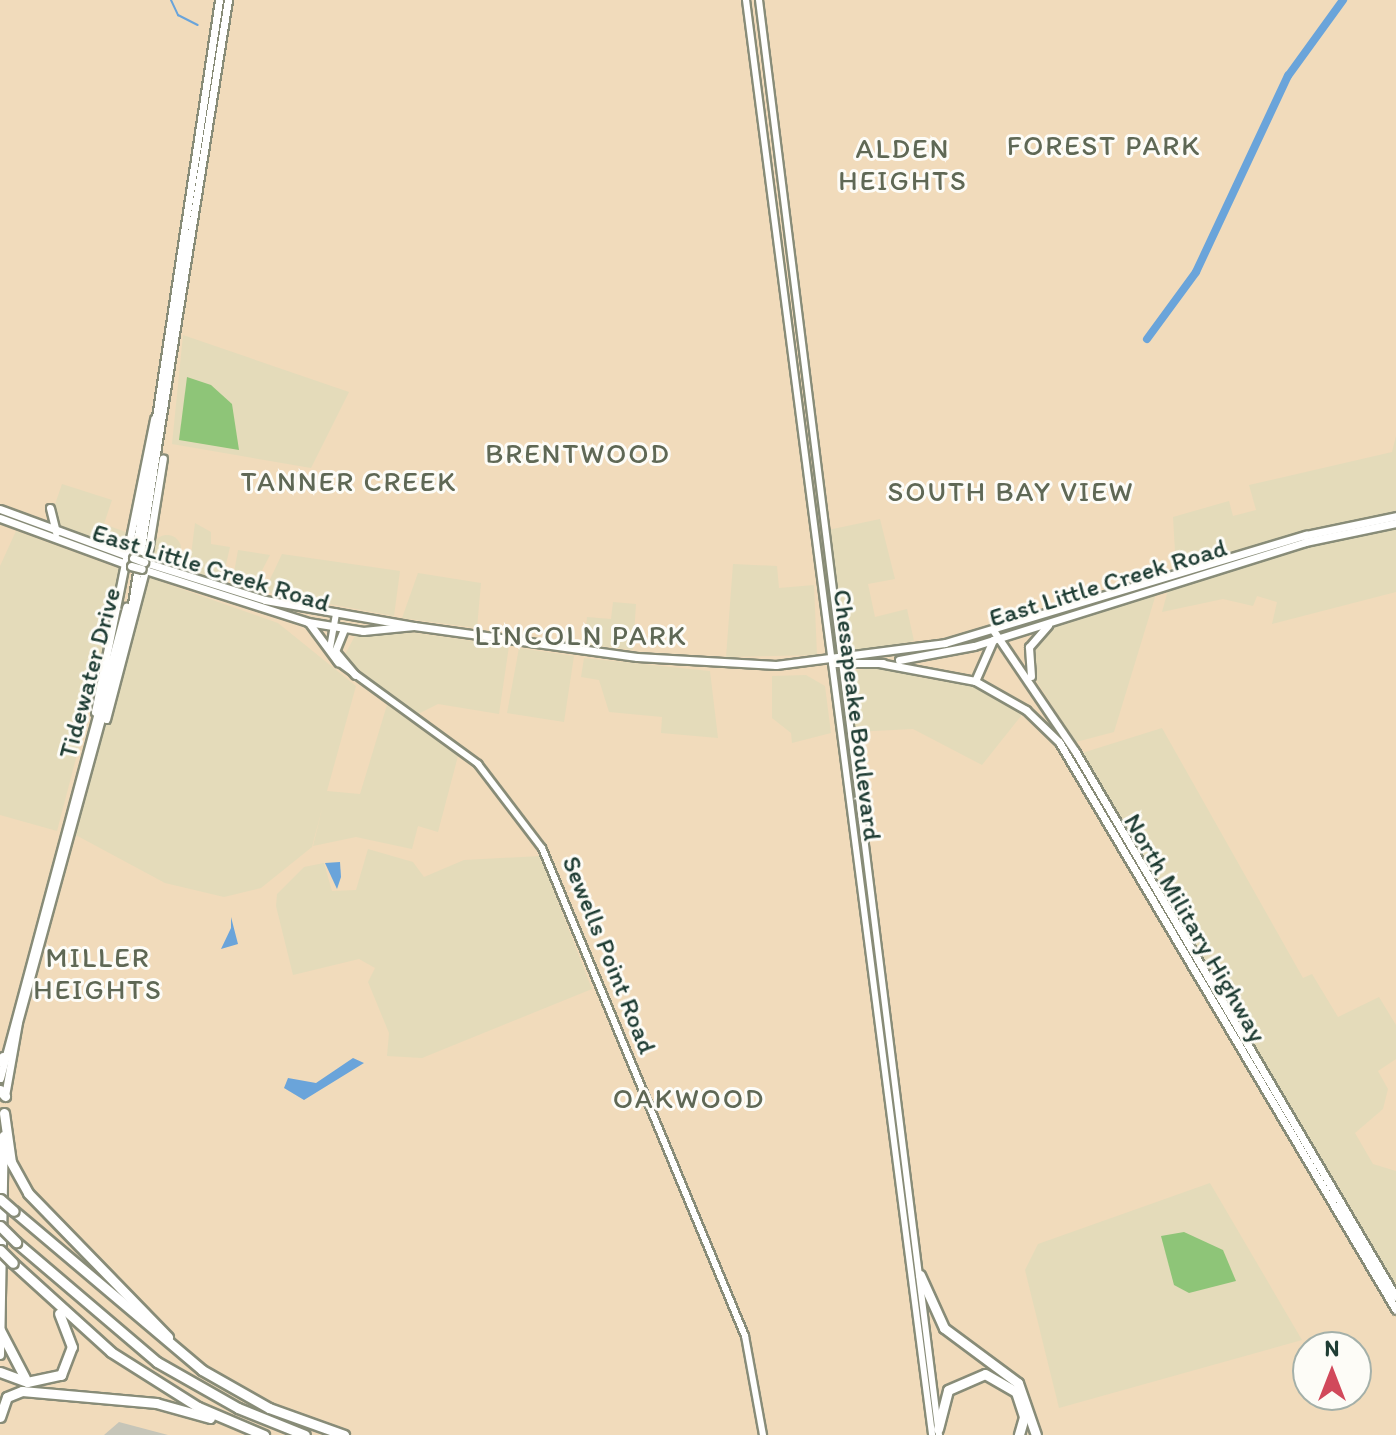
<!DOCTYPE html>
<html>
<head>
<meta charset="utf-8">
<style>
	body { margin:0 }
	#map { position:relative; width:1396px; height:1435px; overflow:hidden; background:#f1dbbb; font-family:Itim,sans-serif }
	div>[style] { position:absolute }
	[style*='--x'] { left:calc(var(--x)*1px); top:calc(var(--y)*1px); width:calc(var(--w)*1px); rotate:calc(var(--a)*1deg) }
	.built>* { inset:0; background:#e4dbba }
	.round { border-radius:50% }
	.industrial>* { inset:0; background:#c6c5b8 }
	.green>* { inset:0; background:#8ec578 }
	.water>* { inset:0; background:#6aa4da }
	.stream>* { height:2px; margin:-1px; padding:0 1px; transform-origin:1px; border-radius:1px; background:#6aa4da }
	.river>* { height:8px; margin:-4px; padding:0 4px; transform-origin:4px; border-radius:4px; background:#6aa4da }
	.roads { filter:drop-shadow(2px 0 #888c78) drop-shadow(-2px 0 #888c78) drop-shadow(0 2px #888c78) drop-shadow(0 -2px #888c78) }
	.secondary>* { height:6px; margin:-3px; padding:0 3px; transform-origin:3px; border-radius:3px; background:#fff }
	.primary>* { height:7px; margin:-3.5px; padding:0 3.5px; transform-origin:3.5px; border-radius:3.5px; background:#fff }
	.trunk>* { height:8px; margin:-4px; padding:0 4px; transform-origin:4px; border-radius:4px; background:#fff }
	.motorway>* { height:9px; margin:-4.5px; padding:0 4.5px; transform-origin:4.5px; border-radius:4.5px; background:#fff }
	.bridges { filter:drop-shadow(2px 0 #888c78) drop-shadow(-2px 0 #888c78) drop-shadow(0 2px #888c78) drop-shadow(0 -2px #888c78) }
	.primary-bridge>* { height:7px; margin:-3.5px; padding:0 3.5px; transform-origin:3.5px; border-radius:3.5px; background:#fff }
	.motorway-bridge>* { height:9px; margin:-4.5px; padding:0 4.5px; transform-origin:4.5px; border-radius:4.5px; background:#fff }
	span { translate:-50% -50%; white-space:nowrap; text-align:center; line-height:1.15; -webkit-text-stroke:6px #fdfcf7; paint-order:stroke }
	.street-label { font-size:26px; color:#1f3d34 }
	.neighbourhood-label { font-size:28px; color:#5f6855; letter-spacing:2px }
	.north { position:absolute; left:1292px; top:1331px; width:80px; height:80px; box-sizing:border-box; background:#fdfcf7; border:2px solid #a4b0a9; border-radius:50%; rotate:0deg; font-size:22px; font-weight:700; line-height:32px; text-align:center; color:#1f3d34 }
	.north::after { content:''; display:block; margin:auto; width:28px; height:36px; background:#d1495b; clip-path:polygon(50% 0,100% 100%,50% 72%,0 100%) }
</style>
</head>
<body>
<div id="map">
	<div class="built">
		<i style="clip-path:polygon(183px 335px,349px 392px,311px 468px,172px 444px)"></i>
		<i style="clip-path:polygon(1396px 436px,1396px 514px,1176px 569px,1173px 517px,1229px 501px,1233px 516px,1256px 510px,1249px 485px,1392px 452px)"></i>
		<i style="clip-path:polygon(62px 484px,112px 500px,104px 524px,131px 534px,128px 548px,58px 527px,53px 510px)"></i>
		<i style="clip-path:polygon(880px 519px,895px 579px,868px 584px,875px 617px,907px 609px,914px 641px,852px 653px,845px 650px,828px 530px)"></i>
		<i style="clip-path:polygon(195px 523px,211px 532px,211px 544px,230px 547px,222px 582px,189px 571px)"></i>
		<i style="clip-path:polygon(1396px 526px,1396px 592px,1272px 624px,1277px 602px,1257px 596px,1253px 606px,1223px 599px,1162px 612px,1168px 590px,1156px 594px,1114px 732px,1076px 742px,1037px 682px,1032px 646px,1060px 620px,1320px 540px)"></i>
		<i style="clip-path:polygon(16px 531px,125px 571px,57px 831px,0 815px,0 566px)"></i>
		<i class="round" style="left:153px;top:535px;width:28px;height:28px"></i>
		<i style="clip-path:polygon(238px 550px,270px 555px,253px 588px,232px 584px)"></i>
		<i style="clip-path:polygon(282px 554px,400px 571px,394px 616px,264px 592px)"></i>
		<i style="clip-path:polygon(733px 564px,777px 566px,779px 588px,814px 585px,817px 655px,726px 657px)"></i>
		<i style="clip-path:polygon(418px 573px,481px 583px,477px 628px,402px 618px)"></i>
		<i style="clip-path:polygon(150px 578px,278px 623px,356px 686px,327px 791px,360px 794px,387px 705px,458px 756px,438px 832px,418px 826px,412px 849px,356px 837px,313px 846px,322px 809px,312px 847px,261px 888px,224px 897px,165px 883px,72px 833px)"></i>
		<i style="clip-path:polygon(613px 602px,636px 604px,633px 650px,584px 644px,587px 617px,611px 619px)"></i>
		<i style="clip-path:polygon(415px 633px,509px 646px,499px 714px,438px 704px,418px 714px,343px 658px,356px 634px)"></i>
		<i style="clip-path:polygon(519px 648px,574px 656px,564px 722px,507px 713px)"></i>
		<i style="clip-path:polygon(584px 658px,710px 671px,718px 738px,661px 733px,662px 717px,609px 712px,599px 680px,581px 677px)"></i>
		<i style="clip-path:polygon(871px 668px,917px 669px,917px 677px,953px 683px,955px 677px,1025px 711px,982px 765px,913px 729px,854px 732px,847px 672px)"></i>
		<i style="clip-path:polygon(806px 675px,825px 686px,831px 733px,792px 743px,791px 733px,772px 718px,772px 676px)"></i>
		<i style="clip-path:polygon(1162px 728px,1303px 978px,1312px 974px,1338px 1017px,1379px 997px,1396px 1025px,1396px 1059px,1378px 1071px,1388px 1089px,1383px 1109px,1355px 1133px,1373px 1164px,1396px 1171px,1396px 1287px,1082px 753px)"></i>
		<i style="clip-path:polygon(368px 849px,413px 862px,424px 877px,464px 860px,540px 856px,592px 989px,422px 1058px,387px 1056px,389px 1033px,368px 982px,375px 968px,359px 959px,293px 975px,276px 906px,277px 894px,304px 867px,324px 863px,332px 891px,356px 890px)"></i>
		<i style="clip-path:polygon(1210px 1183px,1302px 1340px,1059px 1408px,1025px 1270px,1038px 1244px)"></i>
	</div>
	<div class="industrial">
		<i style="clip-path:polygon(119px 1422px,168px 1435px,104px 1435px)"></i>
	</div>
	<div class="green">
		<i style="clip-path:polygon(187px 377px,211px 385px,232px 404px,239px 450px,179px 440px)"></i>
		<i style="clip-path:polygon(1184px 1232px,1223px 1250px,1236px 1281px,1189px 1293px,1174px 1285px,1161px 1236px)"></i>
	</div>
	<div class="water">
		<i style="clip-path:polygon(340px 862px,341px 877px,337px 889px,325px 863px)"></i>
		<i style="clip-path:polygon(231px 917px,238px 944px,221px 949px,231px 928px)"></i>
		<i style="clip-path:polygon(353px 1058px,364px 1063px,304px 1100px,284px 1088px,288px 1078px,316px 1083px)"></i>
	</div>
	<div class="stream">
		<i style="--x:171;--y:0;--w:17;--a:65"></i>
		<i style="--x:178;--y:15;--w:22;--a:27"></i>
	</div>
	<div class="river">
		<i style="--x:1147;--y:339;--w:83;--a:-53.8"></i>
		<i style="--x:1196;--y:272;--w:217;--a:-64.9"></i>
		<i style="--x:1288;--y:76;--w:94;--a:-54.1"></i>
	</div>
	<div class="roads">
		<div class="secondary">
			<i style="--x:746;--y:0;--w:1447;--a:82.61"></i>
			<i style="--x:759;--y:0;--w:1446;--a:82.85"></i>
			<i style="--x:330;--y:648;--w:36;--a:-80"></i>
			<i style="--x:337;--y:661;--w:175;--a:36.1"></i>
			<i style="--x:478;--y:764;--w:106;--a:52.7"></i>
			<i style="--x:542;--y:848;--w:529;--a:67.41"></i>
			<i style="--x:745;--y:1336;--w:101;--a:79.7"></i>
		</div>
		<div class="primary">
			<i style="--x:50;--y:508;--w:25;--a:76"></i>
			<i style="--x:0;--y:509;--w:142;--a:20.2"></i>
			<i style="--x:0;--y:518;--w:140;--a:20.1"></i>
			<i style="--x:144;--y:562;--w:127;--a:17.4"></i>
			<i style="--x:265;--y:600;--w:151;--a:9.9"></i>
			<i style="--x:414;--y:626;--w:225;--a:7.9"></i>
			<i style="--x:637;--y:657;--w:139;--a:3.3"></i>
			<i style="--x:776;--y:665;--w:170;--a:-7.4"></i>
			<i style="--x:945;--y:643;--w:377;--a:-16.7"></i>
			<i style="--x:1306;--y:535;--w:92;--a:-11.9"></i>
			<i style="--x:134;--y:563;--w:569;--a:-81.41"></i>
			<i style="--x:142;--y:569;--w:174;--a:17.7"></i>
			<i style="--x:308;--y:622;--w:56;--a:9.3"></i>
			<i style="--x:363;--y:631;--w:51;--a:-5.6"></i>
			<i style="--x:309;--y:623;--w:49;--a:53.4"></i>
			<i style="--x:344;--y:629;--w:24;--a:112"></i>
			<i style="--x:335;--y:651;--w:31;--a:50"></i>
			<i style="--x:993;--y:630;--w:146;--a:55.9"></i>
			<i style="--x:1075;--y:751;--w:633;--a:59.55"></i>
			<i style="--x:899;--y:660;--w:76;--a:-10.6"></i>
			<i style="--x:974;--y:646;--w:347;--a:-17.4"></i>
			<i style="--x:1305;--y:542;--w:93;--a:-11.8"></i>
			<i style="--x:832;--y:663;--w:51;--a:0"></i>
			<i style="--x:879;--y:663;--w:98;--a:10.6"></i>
			<i style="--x:975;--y:681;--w:59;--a:29.6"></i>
			<i style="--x:1026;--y:710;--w:46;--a:44.1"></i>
			<i style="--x:1059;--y:742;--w:660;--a:59.32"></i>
			<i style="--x:1031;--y:676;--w:29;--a:-94"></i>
			<i style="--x:1029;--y:647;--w:29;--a:-49"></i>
			<i style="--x:975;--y:681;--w:45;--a:-66.3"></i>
			<i style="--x:95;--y:712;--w:299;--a:-78.6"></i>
			<i style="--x:106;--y:719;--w:154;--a:-75.3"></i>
			<i style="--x:145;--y:570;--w:113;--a:-80.9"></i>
			<i style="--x:0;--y:1078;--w:488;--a:-75"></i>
			<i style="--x:5;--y:1096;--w:75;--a:-80"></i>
			<i style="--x:18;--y:1022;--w:433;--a:-74.7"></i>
			<i style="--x:132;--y:604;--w:612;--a:-80.97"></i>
		</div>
		<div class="trunk">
			<i style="--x:0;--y:1355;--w:219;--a:-89"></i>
		</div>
		<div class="motorway">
			<i style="--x:0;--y:1061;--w:5;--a:-53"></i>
			<i style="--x:0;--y:1090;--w:8;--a:50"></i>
			<i style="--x:4;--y:1113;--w:49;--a:81.9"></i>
			<i style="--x:11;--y:1162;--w:35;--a:61"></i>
			<i style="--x:28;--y:1193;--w:201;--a:45.8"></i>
			<i style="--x:14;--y:1211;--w:246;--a:40.2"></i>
			<i style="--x:202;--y:1370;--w:77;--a:29.6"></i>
			<i style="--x:269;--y:1408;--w:80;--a:19.8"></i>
			<i style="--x:16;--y:1242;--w:185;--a:40.4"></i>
			<i style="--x:157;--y:1362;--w:93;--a:29.6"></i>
			<i style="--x:238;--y:1408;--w:72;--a:21.9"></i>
			<i style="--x:13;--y:1263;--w:132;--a:42.2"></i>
			<i style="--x:111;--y:1352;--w:103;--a:32.3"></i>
			<i style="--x:198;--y:1407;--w:72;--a:23"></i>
			<i style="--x:920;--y:1275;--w:58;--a:65.6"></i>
			<i style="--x:944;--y:1328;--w:92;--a:36.6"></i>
			<i style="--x:1018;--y:1383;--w:55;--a:70.9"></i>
			<i style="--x:0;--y:1330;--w:54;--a:62.5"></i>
			<i style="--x:0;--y:1372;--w:29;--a:20"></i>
			<i style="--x:27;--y:1382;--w:35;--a:-12"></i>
			<i style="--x:61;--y:1375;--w:30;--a:-69"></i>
			<i style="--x:72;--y:1347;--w:36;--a:-111"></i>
			<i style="--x:0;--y:1417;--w:21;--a:-71"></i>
			<i style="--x:7;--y:1397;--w:16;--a:-22"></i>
			<i style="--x:22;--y:1391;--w:135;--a:5.1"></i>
			<i style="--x:156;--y:1403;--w:56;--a:15.5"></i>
			<i style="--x:938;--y:1429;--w:40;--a:-75.6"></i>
			<i style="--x:948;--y:1390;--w:40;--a:-23.4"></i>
			<i style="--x:985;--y:1374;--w:36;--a:30"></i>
			<i style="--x:1016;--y:1392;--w:26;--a:72"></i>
			<i style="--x:1024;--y:1417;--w:19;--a:106"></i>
		</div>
	</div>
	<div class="bridges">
		<div class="primary-bridge">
			<i style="--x:133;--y:558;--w:12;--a:20"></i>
			<i style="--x:131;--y:566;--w:11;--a:15"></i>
		</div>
		<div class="motorway-bridge">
			<i style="--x:0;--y:1199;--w:18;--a:41"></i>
			<i style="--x:0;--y:1226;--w:23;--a:45"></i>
			<i style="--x:0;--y:1250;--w:18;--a:45"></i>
		</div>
	</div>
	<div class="street-label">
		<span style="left:211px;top:568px;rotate:17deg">East Little Creek Road</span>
		<span style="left:1108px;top:583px;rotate:-17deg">East Little Creek Road</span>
		<span style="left:90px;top:673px;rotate:-75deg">Tidewater Drive</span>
		<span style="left:857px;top:715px;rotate:83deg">Chesapeake Boulevard</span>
		<span style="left:1195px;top:928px;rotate:60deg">North Military Highway</span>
		<span style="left:609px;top:955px;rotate:68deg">Sewells Point Road</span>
	</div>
	<div class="neighbourhood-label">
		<span style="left:1104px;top:145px">FOREST PARK</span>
		<span style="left:903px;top:164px">ALDEN<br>HEIGHTS</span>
		<span style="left:578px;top:453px">BRENTWOOD</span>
		<span style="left:349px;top:481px">TANNER CREEK</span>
		<span style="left:1011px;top:491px">SOUTH BAY VIEW</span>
		<span style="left:581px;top:635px">LINCOLN PARK</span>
		<span style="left:98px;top:973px">MILLER<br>HEIGHTS</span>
		<span style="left:689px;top:1098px">OAKWOOD</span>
	</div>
	<div class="north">N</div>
</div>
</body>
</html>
